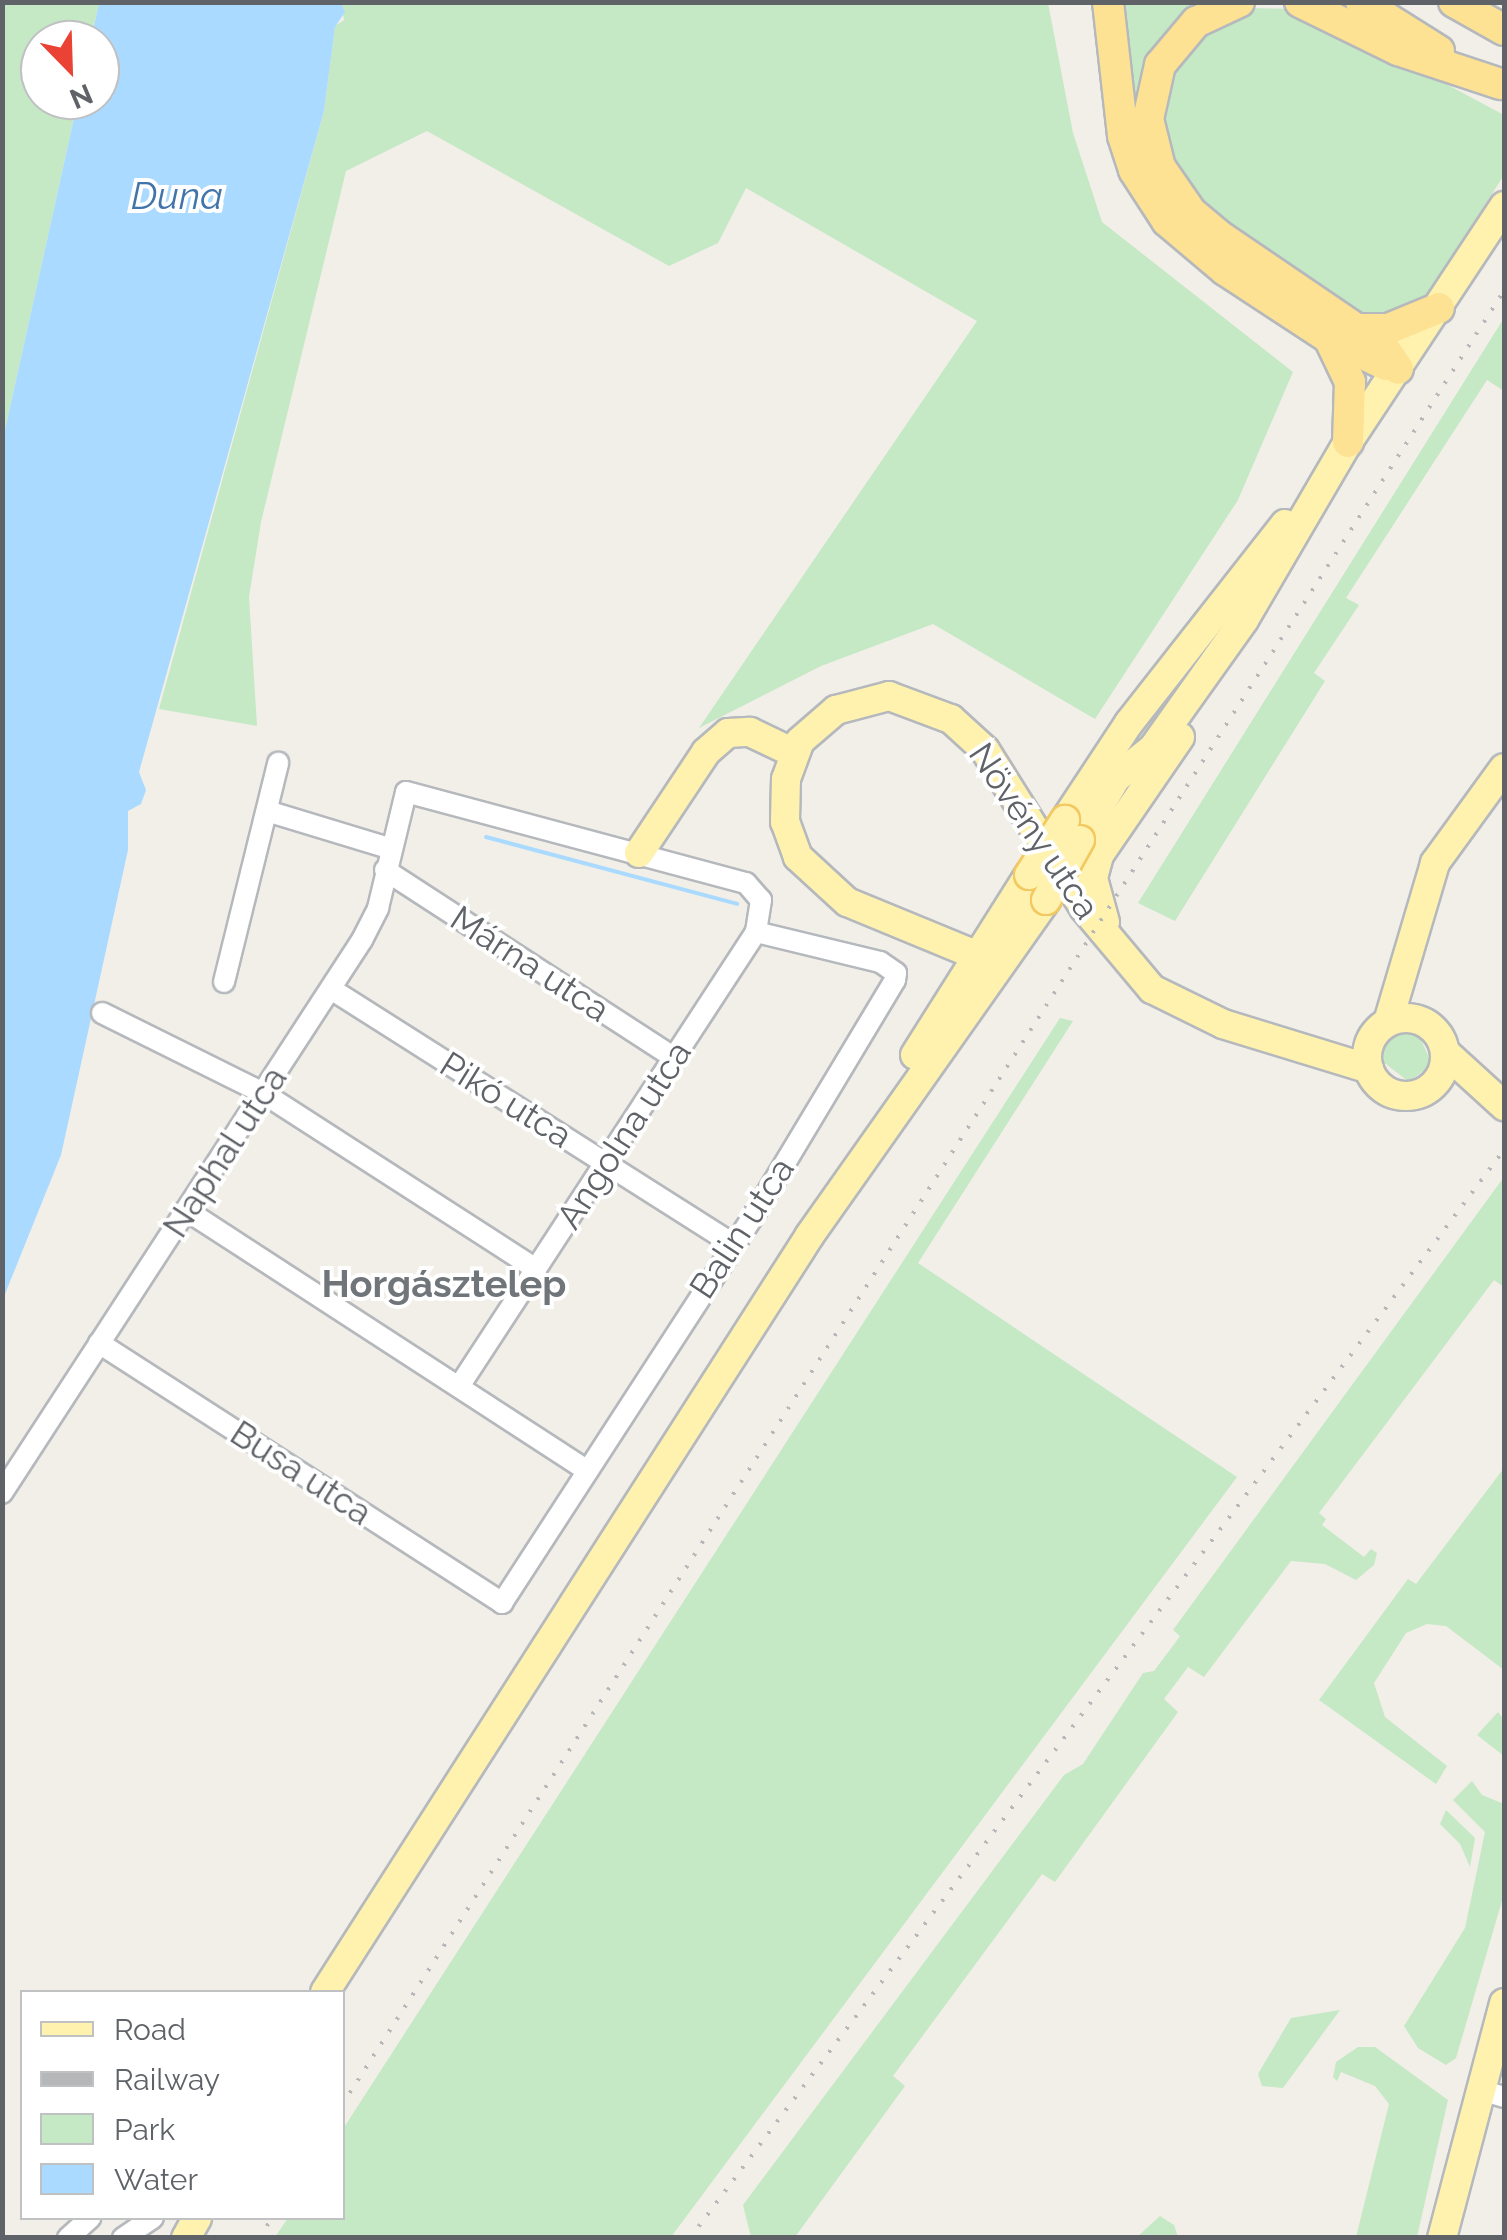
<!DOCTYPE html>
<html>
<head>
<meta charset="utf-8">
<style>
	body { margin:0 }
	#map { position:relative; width:1507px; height:2240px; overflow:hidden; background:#f1efe8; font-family:Raleway,sans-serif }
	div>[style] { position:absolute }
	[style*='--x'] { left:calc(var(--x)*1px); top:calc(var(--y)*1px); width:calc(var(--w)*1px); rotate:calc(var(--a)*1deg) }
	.green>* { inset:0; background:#c5e8c5 }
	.water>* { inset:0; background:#aadaff }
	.stream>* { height:4px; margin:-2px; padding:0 2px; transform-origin:2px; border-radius:2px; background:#aadaff }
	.roads { filter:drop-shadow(2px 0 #b5b8bc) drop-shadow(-2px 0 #b5b8bc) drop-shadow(0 2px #b5b8bc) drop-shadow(0 -2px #b5b8bc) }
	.minor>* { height:20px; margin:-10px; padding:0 10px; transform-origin:10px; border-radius:10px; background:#fff }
	.major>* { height:28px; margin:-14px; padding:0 14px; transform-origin:14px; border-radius:14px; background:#fff2af }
	.major>.ring { margin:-14px; padding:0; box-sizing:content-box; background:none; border:28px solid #fff2af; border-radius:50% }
	.highway>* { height:30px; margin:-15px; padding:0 15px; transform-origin:15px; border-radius:15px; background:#fde293 }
	.rail>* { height:4px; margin-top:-2px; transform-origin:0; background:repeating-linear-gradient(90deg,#b6b7b8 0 2.5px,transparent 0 14.5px) }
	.bridges { filter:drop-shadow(2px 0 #f2c960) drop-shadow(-2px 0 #f2c960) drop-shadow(0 2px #f2c960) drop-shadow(0 -2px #f2c960) }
	.major-bridge>* { height:28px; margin:-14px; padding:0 14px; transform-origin:14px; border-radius:14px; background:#fff2af }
	span { translate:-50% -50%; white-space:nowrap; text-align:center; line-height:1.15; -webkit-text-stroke:8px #fff; paint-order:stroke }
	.street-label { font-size:35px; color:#5f6368 }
	.water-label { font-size:38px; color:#4174aa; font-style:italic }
	.neighbourhood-label { font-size:38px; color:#70757a; font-weight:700 }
	.frame { position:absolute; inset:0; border:5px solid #5f6368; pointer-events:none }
	.legend { position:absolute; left:20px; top:1990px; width:325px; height:230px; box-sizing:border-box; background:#fff; border:2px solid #bfc1c3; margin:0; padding:12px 18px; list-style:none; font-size:30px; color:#5f6368 }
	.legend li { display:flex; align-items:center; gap:20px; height:50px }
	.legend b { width:50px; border:2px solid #bfc1c3 }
	.north { position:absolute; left:20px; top:20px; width:100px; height:100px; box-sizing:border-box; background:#fff; border:2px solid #bfc1c3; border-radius:50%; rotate:157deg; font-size:28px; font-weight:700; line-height:40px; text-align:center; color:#5f6368 }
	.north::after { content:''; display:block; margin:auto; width:35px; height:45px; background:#ea4335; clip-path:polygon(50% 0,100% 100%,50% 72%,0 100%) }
</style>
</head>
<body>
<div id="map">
	<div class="green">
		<i style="clip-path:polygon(3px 3px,99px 3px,91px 40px,40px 40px,40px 100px,78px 100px,3px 439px)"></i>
		<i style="clip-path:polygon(341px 3px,1048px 3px,1073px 133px,1102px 222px,1293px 372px,1238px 500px,1095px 719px,933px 624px,821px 666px,699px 728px,977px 321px,746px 188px,718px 243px,669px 266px,427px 131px,346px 171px,261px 522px,249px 597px,257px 726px,159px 709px,324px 111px,335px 26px,344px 20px)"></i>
		<i style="clip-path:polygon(1118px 3px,1205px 3px,1157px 43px,1143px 68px,1132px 122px)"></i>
		<i style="clip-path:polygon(1244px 8px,1299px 9px,1330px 22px,1504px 115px,1504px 175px,1425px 299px,1404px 317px,1357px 317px,1210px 215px,1167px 158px,1160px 85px,1207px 27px)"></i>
		<i style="clip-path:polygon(1504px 318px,1504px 391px,1487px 380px,1346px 598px,1359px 605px,1314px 673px,1325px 681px,1175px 921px,1138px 903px)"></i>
		<i style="clip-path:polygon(1060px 1018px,1073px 1021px,918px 1263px,1237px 1477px,671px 2237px,275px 2237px,288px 2218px,342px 2218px,343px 2129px)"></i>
		<i style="clip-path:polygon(1409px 1032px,1420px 1038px,1432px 1064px,1409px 1082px,1377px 1057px,1390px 1035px)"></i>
		<i style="clip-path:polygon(1504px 1177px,1504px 1287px,1494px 1280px,1319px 1513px,1326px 1519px,1322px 1525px,1364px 1557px,1371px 1549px,1377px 1553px,1374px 1565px,1356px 1580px,1325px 1564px,1291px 1561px,1204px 1677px,1188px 1667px,1164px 1699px,1178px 1712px,1055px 1882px,1042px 1874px,893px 2076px,905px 2086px,795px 2237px,751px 2237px,743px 2205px,1064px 1775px,1083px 1764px,1143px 1673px,1154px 1671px,1175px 1643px,1180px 1636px,1173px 1630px)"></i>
		<i style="clip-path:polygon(1504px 1468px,1504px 1670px,1446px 1626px,1427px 1624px,1406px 1633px,1374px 1683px,1385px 1717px,1447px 1766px,1436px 1784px,1319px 1700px,1408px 1579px,1416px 1584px)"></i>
		<i style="clip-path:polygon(1498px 1712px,1504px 1720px,1504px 1756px,1477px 1735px)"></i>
		<i style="clip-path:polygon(1472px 1781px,1482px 1795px,1504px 1804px,1504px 1894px,1456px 2058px,1446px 2065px,1418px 2048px,1404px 2026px,1465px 1928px,1485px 1832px,1453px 1800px)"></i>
		<i style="clip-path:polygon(1446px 1810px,1475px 1838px,1470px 1867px,1460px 1844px,1440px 1824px)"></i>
		<i style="clip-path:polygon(1340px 2010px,1283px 2088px,1262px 2086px,1258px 2074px,1291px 2018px)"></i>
		<i style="clip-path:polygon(1358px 2047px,1375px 2047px,1448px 2100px,1417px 2237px,1356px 2237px,1389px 2104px,1375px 2086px,1341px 2072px,1337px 2081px,1333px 2077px,1336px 2062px)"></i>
		<i style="clip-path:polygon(1160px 2216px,1174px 2225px,1178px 2237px,1137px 2237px)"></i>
	</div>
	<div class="water">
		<i style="clip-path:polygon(99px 3px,341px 3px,345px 12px,335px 27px,324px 111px,139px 772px,146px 790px,141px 804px,128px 811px,128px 850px,61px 1155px,3px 1299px,3px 439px,78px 100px,100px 100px,100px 40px,91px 40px)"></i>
	</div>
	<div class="stream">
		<i style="--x:486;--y:837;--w:260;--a:14.9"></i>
	</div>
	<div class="roads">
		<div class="minor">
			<i style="--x:267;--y:811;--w:127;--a:16.9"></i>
			<i style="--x:385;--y:870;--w:346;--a:33"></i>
			<i style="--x:224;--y:982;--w:226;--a:-76.1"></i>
			<i style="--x:331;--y:989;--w:474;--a:32.4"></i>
			<i style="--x:102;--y:1013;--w:180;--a:26.4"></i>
			<i style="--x:263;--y:1093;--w:325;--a:32.8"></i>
			<i style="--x:186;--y:1210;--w:477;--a:33"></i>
			<i style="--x:99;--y:1343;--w:480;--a:32.8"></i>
			<i style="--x:502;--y:1603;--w:465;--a:-57"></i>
			<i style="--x:755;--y:1213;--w:272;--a:-59"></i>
			<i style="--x:895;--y:980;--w:7;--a:-82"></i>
			<i style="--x:896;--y:973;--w:19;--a:-145"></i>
			<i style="--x:880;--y:962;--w:128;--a:-166.4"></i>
			<i style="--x:2;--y:1493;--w:660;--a:-56.94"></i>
			<i style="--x:362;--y:940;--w:36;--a:-63"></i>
			<i style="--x:378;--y:908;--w:119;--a:-76.4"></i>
			<i style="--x:406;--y:792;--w:352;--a:15"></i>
			<i style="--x:746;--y:883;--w:23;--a:49"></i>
			<i style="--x:761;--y:900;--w:32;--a:99"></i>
			<i style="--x:756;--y:932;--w:541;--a:123.16"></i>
			<i style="--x:1481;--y:2090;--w:24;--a:17"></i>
			<i style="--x:68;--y:2238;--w:30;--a:-42"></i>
			<i style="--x:123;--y:2238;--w:36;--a:-34"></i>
		</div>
		<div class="major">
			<i style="--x:1065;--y:820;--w:116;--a:-56.6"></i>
			<i style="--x:1129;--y:723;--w:253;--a:-51.9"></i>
			<i style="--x:1080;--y:840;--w:72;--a:-59.9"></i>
			<i style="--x:1116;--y:778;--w:48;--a:-39"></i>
			<i style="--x:1153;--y:748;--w:157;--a:-54.6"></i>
			<i style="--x:1244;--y:620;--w:206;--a:-59.7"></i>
			<i style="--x:1348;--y:442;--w:283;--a:-56.5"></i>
			<i style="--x:639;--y:853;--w:121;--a:-56.4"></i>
			<i style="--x:706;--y:752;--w:29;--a:-41"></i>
			<i style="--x:728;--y:733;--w:22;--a:-3"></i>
			<i style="--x:750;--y:732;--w:49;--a:25.5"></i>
			<i style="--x:1105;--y:922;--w:46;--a:-105.3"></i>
			<i style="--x:1093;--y:878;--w:24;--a:-75"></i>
			<i style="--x:1099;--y:855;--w:143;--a:-55.5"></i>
			<i style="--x:1000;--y:965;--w:165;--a:-157.6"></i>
			<i style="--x:847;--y:902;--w:67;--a:-137.4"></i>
			<i style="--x:798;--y:857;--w:37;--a:-110"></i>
			<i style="--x:785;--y:822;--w:43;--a:-88.7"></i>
			<i style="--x:786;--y:779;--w:40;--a:-69.8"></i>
			<i style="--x:800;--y:741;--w:48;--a:-40.7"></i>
			<i style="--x:836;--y:710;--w:55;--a:-14.8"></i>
			<i style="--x:889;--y:696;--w:66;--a:20.4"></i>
			<i style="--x:951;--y:719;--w:46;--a:42.4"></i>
			<i style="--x:985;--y:750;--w:186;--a:57.9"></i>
			<i style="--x:1084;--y:908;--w:106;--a:50"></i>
			<i style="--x:1152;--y:989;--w:79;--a:26.2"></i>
			<i style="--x:1223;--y:1024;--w:153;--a:17.1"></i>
			<i class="ring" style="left:1367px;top:1018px;width:50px;height:50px"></i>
			<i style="--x:1388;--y:1022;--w:166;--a:-73.5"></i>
			<i style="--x:1435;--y:863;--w:117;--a:-54"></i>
			<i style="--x:1446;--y:1053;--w:79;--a:42.4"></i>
			<i style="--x:915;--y:1055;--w:213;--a:-57.7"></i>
			<i style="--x:325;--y:1992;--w:899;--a:-57.35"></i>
			<i style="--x:810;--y:1235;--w:410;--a:-54.8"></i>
			<i style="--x:186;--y:2238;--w:23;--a:-61"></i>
			<i style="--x:1442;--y:2238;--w:243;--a:-75.2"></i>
		</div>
		<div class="highway">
			<i style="--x:1108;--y:2;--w:135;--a:83.6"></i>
			<i style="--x:1123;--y:136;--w:36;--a:72"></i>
			<i style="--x:1134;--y:170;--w:61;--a:57.1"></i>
			<i style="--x:1167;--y:221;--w:76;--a:40.2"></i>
			<i style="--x:1225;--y:270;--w:124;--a:33.2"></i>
			<i style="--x:1329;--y:338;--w:63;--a:25.3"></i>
			<i style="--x:1239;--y:2;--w:47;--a:155.1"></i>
			<i style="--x:1196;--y:22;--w:56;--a:129.9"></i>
			<i style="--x:1160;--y:65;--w:55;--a:102.5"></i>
			<i style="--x:1148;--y:119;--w:49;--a:76"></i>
			<i style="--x:1160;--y:167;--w:55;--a:55.4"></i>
			<i style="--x:1191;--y:212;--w:35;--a:40"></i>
			<i style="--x:1218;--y:235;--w:201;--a:34.2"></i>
			<i style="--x:1384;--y:348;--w:25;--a:56"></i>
			<i style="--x:1300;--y:2;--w:109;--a:26.1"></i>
			<i style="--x:1398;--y:50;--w:108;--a:18.4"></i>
			<i style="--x:1361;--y:2;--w:92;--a:32.1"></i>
			<i style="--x:1454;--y:2;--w:57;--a:29.2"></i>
			<i style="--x:1358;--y:329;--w:30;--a:0"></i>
			<i style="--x:1388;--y:329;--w:55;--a:-22.4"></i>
			<i style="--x:1329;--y:338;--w:49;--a:64.5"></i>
			<i style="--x:1350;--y:382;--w:60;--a:91.9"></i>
		</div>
	</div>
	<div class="rail">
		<i style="--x:342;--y:2105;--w:2154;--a:-57.36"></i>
		<i style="--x:259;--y:2238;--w:24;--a:-57"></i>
		<i style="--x:690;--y:2238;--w:1359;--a:-53.2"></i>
	</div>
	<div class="bridges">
		<div class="major-bridge">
			<i style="--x:1029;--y:875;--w:66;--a:-56.8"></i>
			<i style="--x:1046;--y:900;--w:69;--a:-60.5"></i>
		</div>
	</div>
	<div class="street-label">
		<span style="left:1034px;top:831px;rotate:56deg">Növény utca</span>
		<span style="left:530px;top:964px;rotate:33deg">Márna utca</span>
		<span style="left:506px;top:1100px;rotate:32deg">Pikó utca</span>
		<span style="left:624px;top:1135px;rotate:-57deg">Angolna utca</span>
		<span style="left:225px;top:1152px;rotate:-57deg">Naphal utca</span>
		<span style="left:742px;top:1228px;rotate:-57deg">Balin utca</span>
		<span style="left:301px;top:1473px;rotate:33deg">Busa utca</span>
	</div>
	<div class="water-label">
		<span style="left:177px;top:196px">Duna</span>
	</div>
	<div class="neighbourhood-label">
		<span style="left:444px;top:1284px">Horgásztelep</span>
	</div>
	<div class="frame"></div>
	<ul class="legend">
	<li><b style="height:12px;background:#fff2af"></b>Road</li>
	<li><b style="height:12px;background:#b6b7b8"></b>Railway</li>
	<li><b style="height:28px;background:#c5e8c5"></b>Park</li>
	<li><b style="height:28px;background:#aadaff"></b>Water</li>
	</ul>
	<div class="north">N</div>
</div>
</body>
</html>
